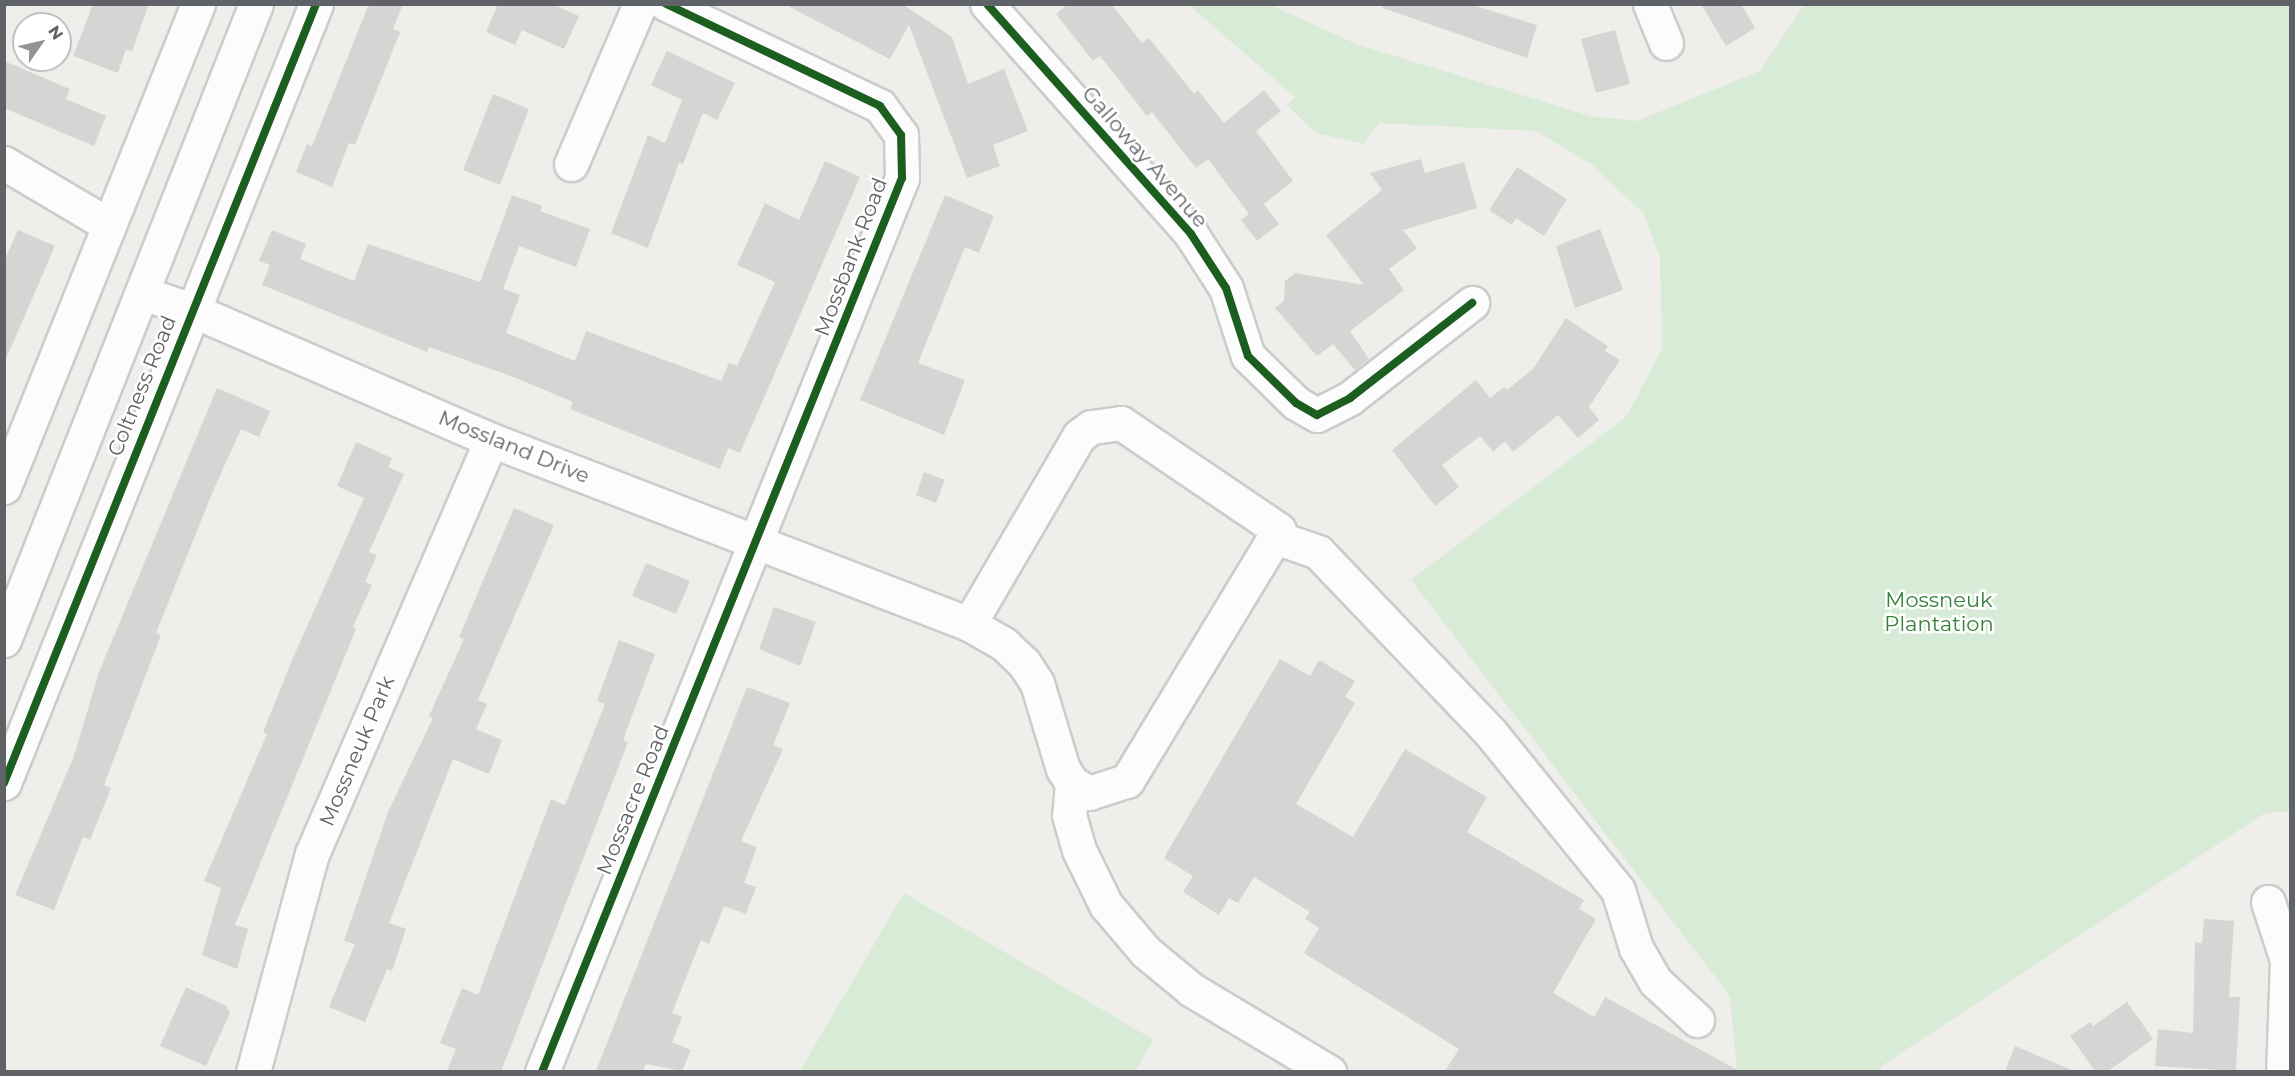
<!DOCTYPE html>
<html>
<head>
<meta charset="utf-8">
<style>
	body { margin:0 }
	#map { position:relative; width:2295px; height:1076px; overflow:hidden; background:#efeeea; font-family:Montserrat,sans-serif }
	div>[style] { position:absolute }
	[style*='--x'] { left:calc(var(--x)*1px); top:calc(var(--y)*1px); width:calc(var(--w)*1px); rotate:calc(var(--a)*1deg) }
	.green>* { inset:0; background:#d8ebd6 }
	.building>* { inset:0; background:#d6d5d3 }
	.roads { filter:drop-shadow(2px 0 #cbcccc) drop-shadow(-2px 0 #cbcccc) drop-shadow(0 2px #cbcccc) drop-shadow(0 -2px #cbcccc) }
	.minor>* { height:33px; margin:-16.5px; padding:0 16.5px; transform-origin:16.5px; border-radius:16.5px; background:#fdfcfc }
	.cycleway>* { height:8px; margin:-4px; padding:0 4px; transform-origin:4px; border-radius:4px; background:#1b5e20 }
	span { translate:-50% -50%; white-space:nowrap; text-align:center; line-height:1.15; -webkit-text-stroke:5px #fff; paint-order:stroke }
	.street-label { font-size:21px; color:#5f6368 }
	.park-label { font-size:21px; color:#348238 }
	.frame { position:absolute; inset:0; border:6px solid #5f6368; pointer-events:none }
	.north { position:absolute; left:12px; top:12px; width:60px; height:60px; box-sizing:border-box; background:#fff; border:2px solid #bfc1c3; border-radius:50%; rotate:56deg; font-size:16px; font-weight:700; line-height:24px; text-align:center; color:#5f6368 }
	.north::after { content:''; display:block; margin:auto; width:21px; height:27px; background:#919496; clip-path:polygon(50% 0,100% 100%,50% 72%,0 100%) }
</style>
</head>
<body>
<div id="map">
	<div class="green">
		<i style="clip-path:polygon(1189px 5px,1270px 5px,1359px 45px,1590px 116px,1637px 121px,1760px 71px,1804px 5px,2290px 5px,2290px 812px,2265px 813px,1880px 1067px,1882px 1071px,1737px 1071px,1730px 996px,1411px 580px,1627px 416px,1662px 348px,1660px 258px,1644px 214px,1591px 164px,1536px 131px,1379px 123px,1363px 144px,1316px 133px,1287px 105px,1295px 97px)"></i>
		<i style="clip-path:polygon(904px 893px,1154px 1040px,1135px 1071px,800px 1071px)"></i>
	</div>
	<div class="building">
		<i style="clip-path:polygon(93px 4px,149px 4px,132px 51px,126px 49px,118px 73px,73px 56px)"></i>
		<i style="clip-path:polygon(369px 4px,403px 4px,393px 29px,400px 32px,355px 145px,349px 143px,332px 187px,296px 172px,307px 144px,312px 146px)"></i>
		<i style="clip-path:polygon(498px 4px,552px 4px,579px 16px,564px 49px,522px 30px,515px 45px,486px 32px)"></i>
		<i style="clip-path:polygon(784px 4px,902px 4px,952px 37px,968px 84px,1004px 69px,1028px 131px,993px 145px,1000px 166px,967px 178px,909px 25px,890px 59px)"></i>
		<i style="clip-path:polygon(1068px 4px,1111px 4px,1142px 43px,1149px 38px,1194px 94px,1198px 90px,1224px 123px,1264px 90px,1281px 111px,1256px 131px,1293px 181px,1264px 204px,1279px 224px,1257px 241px,1241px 220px,1249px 214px,1208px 159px,1196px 168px,1152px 112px,1147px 116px,1100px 56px,1093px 61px,1056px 14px)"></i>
		<i style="clip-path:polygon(1383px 4px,1469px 4px,1537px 25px,1527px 58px,1383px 8px)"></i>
		<i style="clip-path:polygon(1701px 4px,1741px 4px,1755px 28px,1726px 46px)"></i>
		<i style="clip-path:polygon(1615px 30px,1630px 84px,1596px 93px,1581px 39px)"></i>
		<i style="clip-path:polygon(667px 51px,735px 83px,717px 120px,703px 113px,683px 164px,679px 163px,648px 248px,611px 233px,648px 135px,665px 143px,682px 100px,651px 85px)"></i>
		<i style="clip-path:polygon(4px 61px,70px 89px,66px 99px,106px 116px,94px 146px,4px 108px)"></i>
		<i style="clip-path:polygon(493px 94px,529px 109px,500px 185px,463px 170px)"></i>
		<i style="clip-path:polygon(1421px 159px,1425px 173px,1464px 162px,1477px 208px,1403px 230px,1417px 248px,1389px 269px,1404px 290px,1350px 331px,1369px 359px,1355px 370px,1333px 344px,1317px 356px,1275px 308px,1284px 301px,1285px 281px,1295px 273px,1364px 285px,1326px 235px,1382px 190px,1370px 173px)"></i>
		<i style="clip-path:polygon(825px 161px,860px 177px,740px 453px,728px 448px,720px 469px,570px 409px,573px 402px,516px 378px,429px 347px,427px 352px,262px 285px,270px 265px,259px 261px,272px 230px,306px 244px,300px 259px,354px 281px,368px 244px,480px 282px,512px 195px,542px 206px,540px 211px,590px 229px,576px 267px,519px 246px,503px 289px,520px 295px,506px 333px,575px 361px,586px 331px,721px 381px,729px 363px,737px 366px,775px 282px,737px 265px,765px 203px,799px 220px)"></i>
		<i style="clip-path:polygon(1517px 167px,1567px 199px,1544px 236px,1516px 218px,1512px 225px,1489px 210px)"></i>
		<i style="clip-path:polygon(945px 195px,994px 216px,979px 253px,965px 247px,918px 363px,965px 380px,944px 435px,860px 400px)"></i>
		<i style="clip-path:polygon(1600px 229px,1623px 290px,1575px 308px,1556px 246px)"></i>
		<i style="clip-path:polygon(18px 230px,55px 246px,6px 359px,4px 261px)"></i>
		<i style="clip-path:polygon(1566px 318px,1608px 346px,1605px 351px,1620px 360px,1589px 407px,1599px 420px,1578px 438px,1558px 415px,1513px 452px,1505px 441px,1493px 452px,1480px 436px,1442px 465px,1459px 487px,1435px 506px,1392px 450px,1476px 380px,1490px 398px,1504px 387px,1507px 390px,1533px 369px)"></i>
		<i style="clip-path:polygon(217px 388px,270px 411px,259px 437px,241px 429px,213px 491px,156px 633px,161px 635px,104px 785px,111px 788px,90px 840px,83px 837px,54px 910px,15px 895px,74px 756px,99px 672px)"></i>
		<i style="clip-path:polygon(356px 442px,392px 458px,388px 467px,404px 474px,369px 552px,377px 555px,365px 582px,372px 585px,353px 627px,356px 629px,235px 925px,248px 929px,237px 969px,202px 955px,221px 888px,204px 881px,267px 734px,263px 732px,293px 658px,364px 498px,337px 486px)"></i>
		<i style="clip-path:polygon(924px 472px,945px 480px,936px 503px,916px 495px)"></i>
		<i style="clip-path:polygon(514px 508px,554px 525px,478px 700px,487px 704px,476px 729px,502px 740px,489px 774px,453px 759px,389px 923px,406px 929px,392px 971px,387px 969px,365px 1022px,329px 1007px,355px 944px,344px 941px,388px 812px,433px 718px,429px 716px,464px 639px,459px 637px)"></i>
		<i style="clip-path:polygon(646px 563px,690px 581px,676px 614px,632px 596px)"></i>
		<i style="clip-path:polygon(774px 607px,816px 622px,800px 666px,759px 649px)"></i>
		<i style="clip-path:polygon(619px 640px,655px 654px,623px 740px,628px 742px,511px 1046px,501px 1071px,447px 1071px,456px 1049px,440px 1043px,462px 988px,478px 995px,551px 799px,565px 805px,605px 704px,597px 701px)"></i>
		<i style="clip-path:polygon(1280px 659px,1310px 676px,1319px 660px,1355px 681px,1345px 697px,1355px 703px,1296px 804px,1353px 837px,1405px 749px,1487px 797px,1467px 832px,1584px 900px,1579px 909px,1596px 919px,1553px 993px,1594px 1017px,1605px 997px,1739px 1071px,1445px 1071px,1459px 1049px,1304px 953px,1319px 928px,1305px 919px,1310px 912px,1254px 877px,1238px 903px,1229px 898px,1219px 915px,1183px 892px,1193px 876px,1164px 858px)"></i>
		<i style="clip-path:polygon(747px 687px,790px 703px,773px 745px,783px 749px,741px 841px,757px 847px,744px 883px,756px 887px,746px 914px,724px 906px,709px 944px,701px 940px,672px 1013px,682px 1017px,672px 1042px,691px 1050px,682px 1071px,646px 1064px,643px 1071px,596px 1071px)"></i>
		<i style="clip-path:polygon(2204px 919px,2234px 921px,2229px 997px,2240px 997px,2236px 1071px,2155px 1066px,2158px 1029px,2193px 1033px,2195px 942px,2202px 943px)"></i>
		<i style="clip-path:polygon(186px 987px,226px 1006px,230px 1013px,206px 1066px,160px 1046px)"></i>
		<i style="clip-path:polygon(2127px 1002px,2153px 1039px,2108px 1071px,2095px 1071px,2070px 1036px,2090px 1022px,2093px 1026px)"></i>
		<i style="clip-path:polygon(2015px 1046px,2074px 1071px,2005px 1071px)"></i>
	</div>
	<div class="roads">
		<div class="minor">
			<i style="--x:987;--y:4;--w:307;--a:48.4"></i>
			<i style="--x:1191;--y:234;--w:64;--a:57.1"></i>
			<i style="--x:1226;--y:288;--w:71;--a:72.1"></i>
			<i style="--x:1248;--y:356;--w:67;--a:44.4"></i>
			<i style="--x:1296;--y:403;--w:24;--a:30"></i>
			<i style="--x:1317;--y:415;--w:37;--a:-27"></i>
			<i style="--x:1350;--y:398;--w:155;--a:-37.9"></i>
			<i style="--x:1650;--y:4;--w:42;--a:67.7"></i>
			<i style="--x:4;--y:163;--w:122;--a:30.6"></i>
			<i style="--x:571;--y:164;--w:174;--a:-66.7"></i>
			<i style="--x:142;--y:293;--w:53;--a:18.8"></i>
			<i style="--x:192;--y:310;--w:326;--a:23.5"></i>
			<i style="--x:491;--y:440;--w:512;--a:21.05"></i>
			<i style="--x:969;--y:624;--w:40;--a:29.7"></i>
			<i style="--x:1004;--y:644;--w:28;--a:44"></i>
			<i style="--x:1024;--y:663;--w:24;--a:57"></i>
			<i style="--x:1037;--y:683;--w:90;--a:73.2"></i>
			<i style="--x:1063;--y:769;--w:17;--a:57"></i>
			<i style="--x:1072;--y:783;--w:20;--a:30"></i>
			<i style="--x:1089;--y:793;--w:40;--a:-18"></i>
			<i style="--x:1127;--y:781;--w:293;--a:-58.8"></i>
			<i style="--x:1279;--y:530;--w:191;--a:-145.9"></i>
			<i style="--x:1121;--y:423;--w:30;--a:172"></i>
			<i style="--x:1091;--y:427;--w:15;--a:143"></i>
			<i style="--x:1079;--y:436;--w:218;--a:120.3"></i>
			<i style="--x:4;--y:487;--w:521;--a:-68.12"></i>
			<i style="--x:1275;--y:537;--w:46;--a:19.2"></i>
			<i style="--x:1318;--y:552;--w:249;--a:46.3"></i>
			<i style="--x:1490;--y:732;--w:203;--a:51"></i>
			<i style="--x:1618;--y:890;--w:61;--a:72.8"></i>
			<i style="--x:1636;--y:948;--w:39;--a:60"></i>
			<i style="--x:1656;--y:982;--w:56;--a:42.8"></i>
			<i style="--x:4;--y:640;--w:684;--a:-68.39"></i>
			<i style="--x:4;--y:783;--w:839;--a:-68.17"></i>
			<i style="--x:1072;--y:783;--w:32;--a:95"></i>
			<i style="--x:1069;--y:815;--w:36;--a:74"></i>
			<i style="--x:1079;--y:850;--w:61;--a:63.9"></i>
			<i style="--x:1106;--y:905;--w:62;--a:49.6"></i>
			<i style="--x:1146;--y:952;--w:60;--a:39.6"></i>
			<i style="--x:1192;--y:990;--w:160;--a:30.9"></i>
			<i style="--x:2268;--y:902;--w:61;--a:71.9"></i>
			<i style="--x:2287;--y:960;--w:112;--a:92"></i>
			<i style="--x:253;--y:1072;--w:226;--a:-74.9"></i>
			<i style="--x:312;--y:854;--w:451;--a:-66.6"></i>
			<i style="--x:542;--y:1072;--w:964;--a:-68.07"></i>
			<i style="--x:902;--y:178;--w:43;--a:-91.3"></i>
			<i style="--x:901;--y:135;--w:36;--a:-126"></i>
			<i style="--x:880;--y:106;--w:237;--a:-154.5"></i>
		</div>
	</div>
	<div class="cycleway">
		<i style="--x:987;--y:4;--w:307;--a:48.4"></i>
		<i style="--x:1191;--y:234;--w:64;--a:57.1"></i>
		<i style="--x:1226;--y:288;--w:71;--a:72.1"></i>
		<i style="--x:1248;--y:356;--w:67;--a:44.4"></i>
		<i style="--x:1296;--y:403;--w:24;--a:30"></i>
		<i style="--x:1317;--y:415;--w:37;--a:-27"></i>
		<i style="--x:1350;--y:398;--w:155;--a:-37.9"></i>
		<i style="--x:4;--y:783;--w:839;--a:-68.17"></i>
		<i style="--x:542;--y:1072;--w:964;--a:-68.07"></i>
		<i style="--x:902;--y:178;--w:43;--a:-91.3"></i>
		<i style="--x:901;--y:135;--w:36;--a:-126"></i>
		<i style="--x:880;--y:106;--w:237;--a:-154.5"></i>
	</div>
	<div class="street-label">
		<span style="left:1145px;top:157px;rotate:49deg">Galloway Avenue</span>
		<span style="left:851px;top:257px;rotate:-69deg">Mossbank Road</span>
		<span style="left:142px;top:386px;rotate:-68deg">Coltness Road</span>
		<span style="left:514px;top:447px;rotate:22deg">Mossland Drive</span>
		<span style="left:357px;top:751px;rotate:-67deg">Mossneuk Park</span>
		<span style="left:633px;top:800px;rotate:-68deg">Mossacre Road</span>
	</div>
	<div class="park-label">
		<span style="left:1939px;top:612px">Mossneuk<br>Plantation</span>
	</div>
	<div class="frame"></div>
	<div class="north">N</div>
</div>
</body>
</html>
